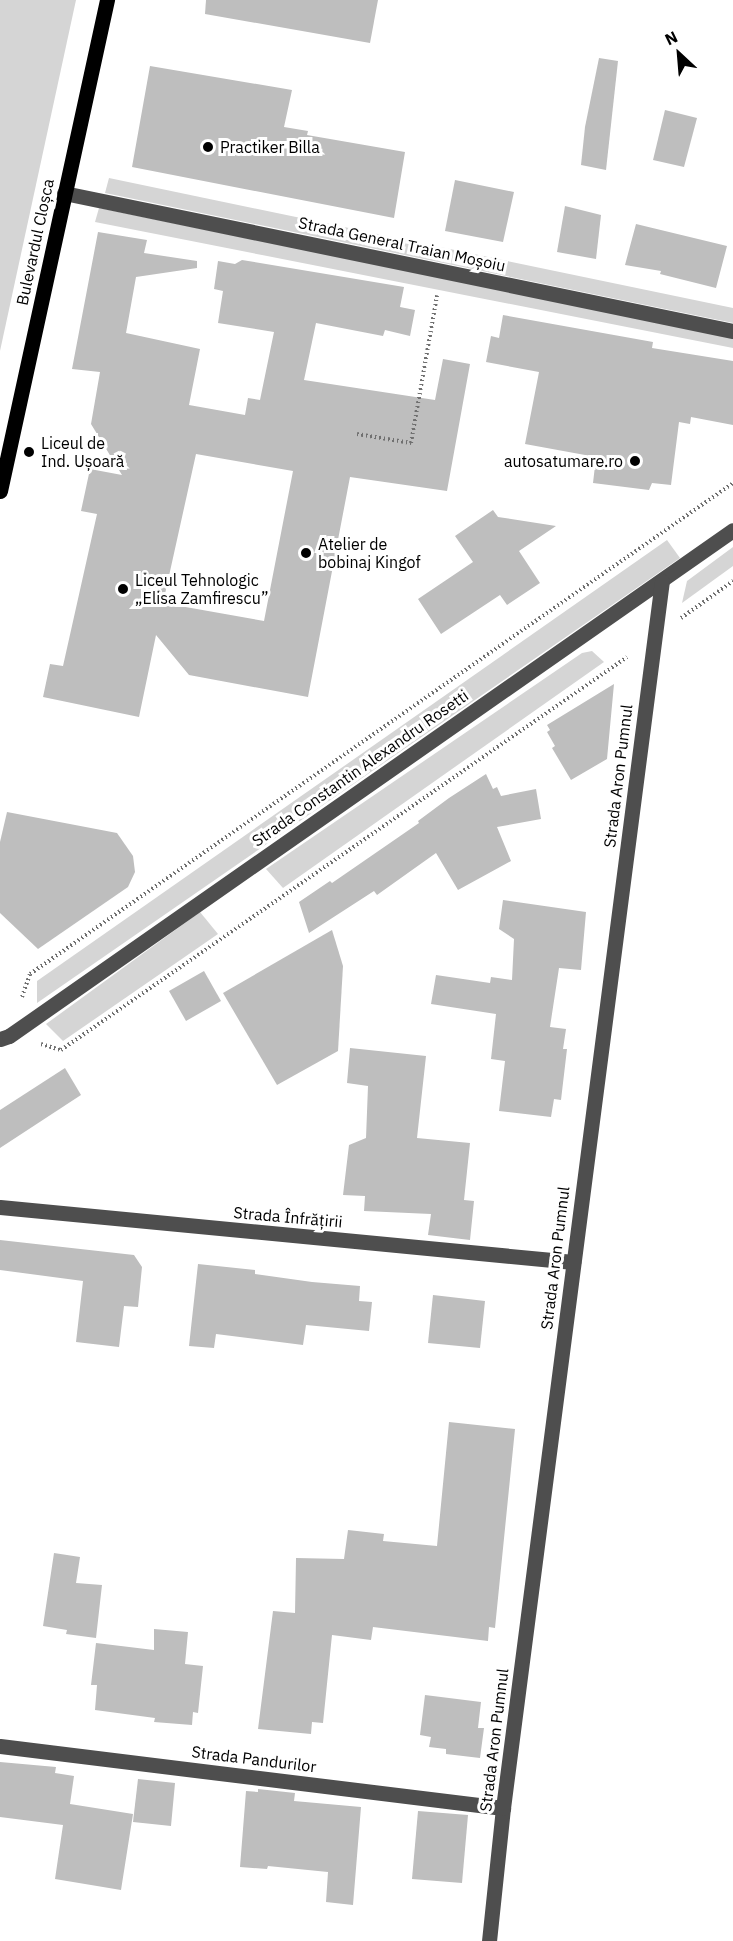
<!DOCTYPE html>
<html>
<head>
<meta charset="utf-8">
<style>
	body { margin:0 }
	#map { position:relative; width:733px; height:1941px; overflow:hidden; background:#fff; font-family:"IBM Plex Sans",sans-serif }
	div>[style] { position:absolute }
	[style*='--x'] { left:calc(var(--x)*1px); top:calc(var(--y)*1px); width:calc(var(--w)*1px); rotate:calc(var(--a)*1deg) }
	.green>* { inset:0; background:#d5d5d5 }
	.building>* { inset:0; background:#bebebe }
	.path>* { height:4px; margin-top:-2px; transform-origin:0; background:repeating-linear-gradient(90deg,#707070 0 1.5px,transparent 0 4.5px) }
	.minor>* { height:15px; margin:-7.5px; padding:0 7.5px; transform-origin:7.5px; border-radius:7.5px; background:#4e4e4e }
	.major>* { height:15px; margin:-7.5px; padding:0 7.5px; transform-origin:7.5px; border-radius:7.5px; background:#000 }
	.dots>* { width:16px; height:16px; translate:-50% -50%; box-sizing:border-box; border:3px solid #fff; border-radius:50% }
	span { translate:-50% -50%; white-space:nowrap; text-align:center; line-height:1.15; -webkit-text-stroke:6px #fff; paint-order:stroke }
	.poi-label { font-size:16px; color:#000 }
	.left { translate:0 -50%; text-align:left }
	.right { translate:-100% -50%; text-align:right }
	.street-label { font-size:16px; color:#000 }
	.north { position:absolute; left:649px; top:24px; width:60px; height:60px; -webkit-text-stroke:4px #fff; paint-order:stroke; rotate:334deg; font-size:16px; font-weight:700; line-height:24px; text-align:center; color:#000 }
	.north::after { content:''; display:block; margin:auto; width:21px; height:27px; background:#000; clip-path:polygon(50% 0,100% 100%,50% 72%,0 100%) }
</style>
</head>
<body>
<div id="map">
	<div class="green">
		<i style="clip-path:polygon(0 0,76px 0,0 351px)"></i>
		<i style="clip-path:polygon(109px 178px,733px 308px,733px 323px,105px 193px)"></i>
		<i style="clip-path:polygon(99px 208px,733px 337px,733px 348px,95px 222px)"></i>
		<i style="clip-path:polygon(667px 540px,680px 558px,37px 1003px,37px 981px)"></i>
		<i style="clip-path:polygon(733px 547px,733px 566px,682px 603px,687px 581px)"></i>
		<i style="clip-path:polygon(592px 651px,604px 662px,283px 888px,266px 869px,582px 653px)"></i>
		<i style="clip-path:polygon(200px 912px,218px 934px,63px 1041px,46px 1024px)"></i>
	</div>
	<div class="building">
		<i style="clip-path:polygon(206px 0,378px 0,370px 43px,205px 14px)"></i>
		<i style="clip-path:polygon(599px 58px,618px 61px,606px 170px,581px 165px,585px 127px)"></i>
		<i style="clip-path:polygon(150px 66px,292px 90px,284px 127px,308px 131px,307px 135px,405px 152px,394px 218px,132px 167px)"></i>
		<i style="clip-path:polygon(665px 110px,697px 118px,684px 167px,653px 160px)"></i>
		<i style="clip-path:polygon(455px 180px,514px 192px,503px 242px,445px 231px)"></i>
		<i style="clip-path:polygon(565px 206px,601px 215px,596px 259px,557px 252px)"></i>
		<i style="clip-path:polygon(636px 224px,727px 246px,716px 288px,660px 274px,661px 271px,625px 265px)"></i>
		<i style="clip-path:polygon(evenodd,98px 232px,147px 240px,144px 253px,197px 261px,197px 268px,136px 277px,126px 333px,200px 349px,189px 405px,245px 415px,248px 398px,260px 400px,274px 332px,218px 323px,223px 291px,214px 289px,218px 261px,235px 264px,242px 260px,404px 287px,400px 307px,415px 310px,410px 336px,385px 330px,383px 336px,316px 323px,304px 380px,435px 400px,443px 359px,470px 364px,447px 491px,350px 477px,308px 697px,189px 675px,156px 635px,139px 717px,43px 697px,50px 664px,63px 666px,97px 514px,81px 511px,90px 469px,122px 475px,91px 424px,100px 372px,72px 369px,98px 232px,196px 454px,293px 471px,264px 621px,163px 603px,196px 454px)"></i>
		<i style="clip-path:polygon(503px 315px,653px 342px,652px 348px,733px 361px,733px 425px,691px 417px,690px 424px,679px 422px,671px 485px,652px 483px,649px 490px,593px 483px,596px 457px,525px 444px,539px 372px,486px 362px,491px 336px,499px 338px)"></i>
		<i style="clip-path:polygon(493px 510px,498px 517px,556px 526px,519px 551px,540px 583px,507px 605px,500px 595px,441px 634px,418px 599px,473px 562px,455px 536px)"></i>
		<i style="clip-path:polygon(614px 684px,607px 759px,571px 780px,552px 748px,555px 746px,547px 732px,550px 730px,547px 725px)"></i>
		<i style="clip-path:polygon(486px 774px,493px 789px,497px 787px,501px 796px,536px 789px,541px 819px,497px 827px,511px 861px,458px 890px,436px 853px,377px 895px,374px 891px,309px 933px,299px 902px,330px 881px,332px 883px,419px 823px,418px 821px,449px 798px)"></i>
		<i style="clip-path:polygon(7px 812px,117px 833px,133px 856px,135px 872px,128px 887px,38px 949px,0 913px,0 842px)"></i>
		<i style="clip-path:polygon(503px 900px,586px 912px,581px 970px,559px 968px,550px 1027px,566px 1029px,563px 1049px,567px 1049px,561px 1100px,554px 1099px,551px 1117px,499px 1111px,505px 1061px,491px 1059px,496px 1014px,431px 1004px,436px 975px,490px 983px,491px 977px,512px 980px,514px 939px,499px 929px)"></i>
		<i style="clip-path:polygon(332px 930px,343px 966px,338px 1051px,277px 1085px,223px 993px)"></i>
		<i style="clip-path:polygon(204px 971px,221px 1001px,186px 1021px,169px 991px)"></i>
		<i style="clip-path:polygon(350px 1048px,426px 1056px,417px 1138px,470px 1143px,464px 1200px,474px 1201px,470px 1240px,428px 1235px,431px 1214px,364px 1211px,365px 1196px,343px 1195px,349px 1145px,366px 1138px,368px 1086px,347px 1083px)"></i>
		<i style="clip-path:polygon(65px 1068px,81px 1095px,0 1148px,0 1110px)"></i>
		<i style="clip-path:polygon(0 1240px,134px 1255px,142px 1267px,138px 1307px,124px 1306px,119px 1347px,76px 1342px,83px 1281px,0 1270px)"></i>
		<i style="clip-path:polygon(198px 1264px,255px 1270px,255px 1274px,312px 1282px,360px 1286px,359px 1301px,372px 1302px,369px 1331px,306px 1325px,303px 1345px,216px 1334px,214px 1348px,189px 1346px)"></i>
		<i style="clip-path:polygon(433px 1295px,485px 1301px,480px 1348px,428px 1343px)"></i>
		<i style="clip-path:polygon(449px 1422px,515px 1429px,495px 1628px,489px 1627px,488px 1641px,373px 1627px,371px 1640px,332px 1635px,323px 1723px,312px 1722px,311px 1734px,258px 1729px,273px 1611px,295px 1613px,296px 1558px,344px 1559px,348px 1530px,384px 1534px,383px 1541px,437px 1546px)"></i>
		<i style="clip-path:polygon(54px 1553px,80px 1557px,76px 1583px,102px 1585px,96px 1638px,66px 1634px,67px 1630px,43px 1626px)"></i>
		<i style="clip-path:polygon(154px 1629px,188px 1632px,185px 1664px,203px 1666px,198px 1713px,193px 1712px,192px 1725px,154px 1722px,155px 1718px,95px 1710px,97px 1685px,91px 1685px,96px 1643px,154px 1650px)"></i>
		<i style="clip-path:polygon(425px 1695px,481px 1702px,478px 1728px,484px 1728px,480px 1758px,446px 1754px,446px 1749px,429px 1747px,431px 1737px,420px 1735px)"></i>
		<i style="clip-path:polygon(0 1762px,56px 1767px,55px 1773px,74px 1776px,70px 1804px,133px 1814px,121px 1890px,55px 1879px,63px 1825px,0 1817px)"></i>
		<i style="clip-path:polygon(138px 1779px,175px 1783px,171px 1826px,133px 1822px)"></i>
		<i style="clip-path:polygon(258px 1789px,295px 1793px,294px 1801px,361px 1807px,353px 1905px,326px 1902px,328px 1872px,268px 1866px,267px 1869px,240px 1867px,246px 1791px,258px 1792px)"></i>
		<i style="clip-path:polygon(418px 1811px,468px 1815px,462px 1883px,412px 1879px)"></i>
	</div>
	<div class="path">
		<i style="--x:357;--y:434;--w:55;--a:9.5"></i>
		<i style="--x:411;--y:443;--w:150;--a:-80"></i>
		<i style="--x:681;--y:618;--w:64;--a:-35.4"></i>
		<i style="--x:22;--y:997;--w:24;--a:-71"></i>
		<i style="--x:30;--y:974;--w:857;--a:-34.93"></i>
		<i style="--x:41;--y:1044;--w:21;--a:17"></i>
		<i style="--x:61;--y:1050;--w:689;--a:-34.77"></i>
	</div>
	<div class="minor">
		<i style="--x:64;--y:193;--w:683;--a:11.66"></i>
		<i style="--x:0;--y:1039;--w:9;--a:-18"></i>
		<i style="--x:9;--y:1036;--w:883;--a:-34.95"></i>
		<i style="--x:0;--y:1207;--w:576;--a:5.48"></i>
		<i style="--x:0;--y:1746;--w:507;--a:7.03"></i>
		<i style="--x:489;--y:1941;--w:134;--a:-84"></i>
		<i style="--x:503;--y:1808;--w:1237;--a:-82.62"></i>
	</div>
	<div class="major">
		<i style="--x:0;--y:491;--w:503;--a:-77.71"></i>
	</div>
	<div class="dots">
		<i style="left:208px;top:147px;background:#000"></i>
		<i style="left:29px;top:452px;background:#000"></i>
		<i style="left:635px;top:461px;background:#000"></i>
		<i style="left:306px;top:553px;background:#000"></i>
		<i style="left:123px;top:589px;background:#000"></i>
	</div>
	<div class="poi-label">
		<span class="left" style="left:220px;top:147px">Practiker Billa</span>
		<span class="left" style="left:41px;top:452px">Liceul de<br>Ind. Ușoară</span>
		<span class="right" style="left:623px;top:461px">autosatumare.ro</span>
		<span class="left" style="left:318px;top:553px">Atelier de<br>bobinaj Kingof</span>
		<span class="left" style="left:135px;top:589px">Liceul Tehnologic<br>„Elisa Zamfirescu”</span>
	</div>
	<div class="street-label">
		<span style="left:35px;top:242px;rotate:-78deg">Bulevardul Cloșca</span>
		<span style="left:402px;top:244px;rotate:12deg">Strada General Traian Moșoiu</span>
		<span style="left:360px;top:768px;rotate:-35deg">Strada Constantin Alexandru Rosetti</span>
		<span style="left:618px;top:776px;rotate:-83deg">Strada Aron Pumnul</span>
		<span style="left:288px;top:1217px;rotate:5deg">Strada Înfrățirii</span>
		<span style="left:555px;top:1258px;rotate:-83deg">Strada Aron Pumnul</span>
		<span style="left:494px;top:1740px;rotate:-83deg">Strada Aron Pumnul</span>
		<span style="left:254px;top:1759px;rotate:7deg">Strada Pandurilor</span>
	</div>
	<div class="north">N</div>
</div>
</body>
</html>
